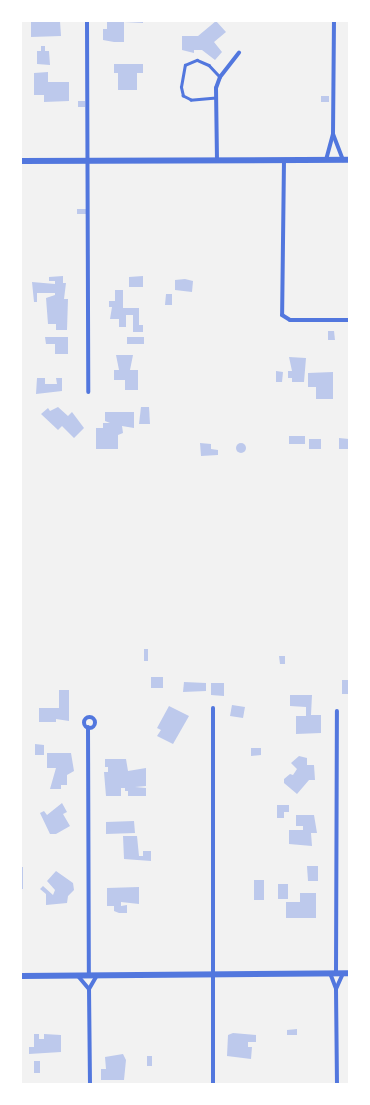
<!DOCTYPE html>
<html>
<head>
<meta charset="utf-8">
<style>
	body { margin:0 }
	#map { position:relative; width:370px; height:1105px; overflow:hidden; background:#f2f2f2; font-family:Lora,serif }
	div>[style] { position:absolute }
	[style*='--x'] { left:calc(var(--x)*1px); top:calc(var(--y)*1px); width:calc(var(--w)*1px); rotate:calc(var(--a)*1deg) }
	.building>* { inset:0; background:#bdc9ec }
	.round { border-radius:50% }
	.service>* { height:2.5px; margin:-1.25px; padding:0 1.25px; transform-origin:1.25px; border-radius:1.25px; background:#5277de }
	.minor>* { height:4px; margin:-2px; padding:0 2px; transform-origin:2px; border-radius:2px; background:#5277de }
	.minor>.ring { margin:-2px; padding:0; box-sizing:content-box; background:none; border:4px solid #5277de; border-radius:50% }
	.tertiary>* { height:6px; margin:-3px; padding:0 3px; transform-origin:3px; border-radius:3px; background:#5277de }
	span { translate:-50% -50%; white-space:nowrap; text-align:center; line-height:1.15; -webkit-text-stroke:3px #fff; paint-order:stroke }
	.frame { position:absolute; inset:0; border:22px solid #fff; pointer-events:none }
</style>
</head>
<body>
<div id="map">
	<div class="building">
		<i style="clip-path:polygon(31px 21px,60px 21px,61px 36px,31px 37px)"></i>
		<i style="clip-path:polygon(107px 21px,143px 21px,143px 23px,124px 22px,124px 42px,114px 42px,103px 40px,103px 29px,107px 29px)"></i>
		<i style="clip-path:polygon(216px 21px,226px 32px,214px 42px,222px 52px,215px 60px,202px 50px,194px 50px,194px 53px,182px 50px,182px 36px,198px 36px)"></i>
		<i style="clip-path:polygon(41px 46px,45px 46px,45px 51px,49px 51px,50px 65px,37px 64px,37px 51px,41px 51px)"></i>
		<i style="clip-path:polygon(114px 64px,143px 64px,143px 73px,137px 73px,137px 90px,118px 90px,118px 73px,114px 73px)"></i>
		<i style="clip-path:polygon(48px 72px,48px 82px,69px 82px,69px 101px,44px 102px,44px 95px,34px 95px,34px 73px)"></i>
		<i style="clip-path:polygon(321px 96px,329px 96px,329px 102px,321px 102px)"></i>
		<i style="clip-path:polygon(78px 101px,85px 101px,85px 107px,78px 107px)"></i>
		<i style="clip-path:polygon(77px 209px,86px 209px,86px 214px,77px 214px)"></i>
		<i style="clip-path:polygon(63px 276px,63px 283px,66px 283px,64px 299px,68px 299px,67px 330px,56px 330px,56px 324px,48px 324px,46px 298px,55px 295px,55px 293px,37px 293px,37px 302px,34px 302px,32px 282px,55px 284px,55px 281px,49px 281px,49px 277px)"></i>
		<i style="clip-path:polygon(143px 276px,143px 287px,129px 287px,129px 277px)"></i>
		<i style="clip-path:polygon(185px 279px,193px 281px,192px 292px,175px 290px,175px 280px)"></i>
		<i style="clip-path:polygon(115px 290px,123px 290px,123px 308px,139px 308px,139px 325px,143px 325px,143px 332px,133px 332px,133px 315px,126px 315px,126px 327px,119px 327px,119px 319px,110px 319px,112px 307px,109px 307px,109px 301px,115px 301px)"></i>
		<i style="clip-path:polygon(166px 294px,172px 294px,172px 305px,165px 305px)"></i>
		<i style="clip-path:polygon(328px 331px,334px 331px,335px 340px,328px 340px)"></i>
		<i style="clip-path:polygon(45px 337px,68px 337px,68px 354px,55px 354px,55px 344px,46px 344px)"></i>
		<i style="clip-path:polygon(127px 337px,144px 337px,144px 344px,127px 344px)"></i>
		<i style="clip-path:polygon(116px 355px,133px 355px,130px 370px,138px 370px,138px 390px,125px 390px,125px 380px,114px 380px,114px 370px,119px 370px)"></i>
		<i style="clip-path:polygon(289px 357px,306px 358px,304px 382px,292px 382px,292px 378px,288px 378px,288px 371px,292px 371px)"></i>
		<i style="clip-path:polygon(276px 371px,283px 372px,282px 382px,276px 382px)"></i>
		<i style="clip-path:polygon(333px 372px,333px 399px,316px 399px,316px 387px,308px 387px,308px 373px)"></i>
		<i style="clip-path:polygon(37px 378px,45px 378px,45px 384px,57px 384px,56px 378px,62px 378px,62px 391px,36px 394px)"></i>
		<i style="clip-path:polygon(58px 407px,68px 416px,72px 412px,84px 428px,74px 438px,62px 426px,58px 430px,41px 414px,48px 408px,50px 411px)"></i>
		<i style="clip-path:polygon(141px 407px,149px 407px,150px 424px,139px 424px)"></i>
		<i style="clip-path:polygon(105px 412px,134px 412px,134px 428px,122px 426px,123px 433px,118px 435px,118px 449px,96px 449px,96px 428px,103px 428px,103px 423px,110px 423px,105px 421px)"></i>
		<i style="clip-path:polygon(289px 436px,305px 436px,305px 444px,289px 444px)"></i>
		<i style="clip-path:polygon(339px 438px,349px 439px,349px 449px,339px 449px)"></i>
		<i style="clip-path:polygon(309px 439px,321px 439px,321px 449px,309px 449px)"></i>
		<i style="clip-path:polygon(200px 443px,211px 444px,211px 449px,218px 450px,218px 455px,201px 456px)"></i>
		<i class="round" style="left:236px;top:443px;width:10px;height:10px"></i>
		<i style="clip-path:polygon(144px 649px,148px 649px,148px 661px,144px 661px)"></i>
		<i style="clip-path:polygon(279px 656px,285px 656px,285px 664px,280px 664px)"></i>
		<i style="clip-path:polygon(151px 677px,163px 677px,163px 688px,151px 688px)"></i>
		<i style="clip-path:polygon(342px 680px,349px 680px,349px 694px,342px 694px)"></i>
		<i style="clip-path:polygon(184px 682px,206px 683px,206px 691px,183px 692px)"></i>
		<i style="clip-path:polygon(211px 683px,224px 683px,224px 696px,211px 695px)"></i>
		<i style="clip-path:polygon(59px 690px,69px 690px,69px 721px,56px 719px,56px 722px,39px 722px,39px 708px,59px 708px)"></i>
		<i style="clip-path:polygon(290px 695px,312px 695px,311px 715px,321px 715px,321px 733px,296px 734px,296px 716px,306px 716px,306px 707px,290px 706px)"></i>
		<i style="clip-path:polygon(232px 705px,245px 707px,243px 718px,230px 716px)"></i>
		<i style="clip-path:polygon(169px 706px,189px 716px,173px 744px,157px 736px,161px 730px,157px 728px)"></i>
		<i style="clip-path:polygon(35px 744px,44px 745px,44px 755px,35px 755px)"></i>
		<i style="clip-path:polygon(251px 748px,261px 748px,261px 755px,251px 756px)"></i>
		<i style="clip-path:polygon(47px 753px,71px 753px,74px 771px,67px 775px,67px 785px,61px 785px,61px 789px,50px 789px,56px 768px,47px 768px)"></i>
		<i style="clip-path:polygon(299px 756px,307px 758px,307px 765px,314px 765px,315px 780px,309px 780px,297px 794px,284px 783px,284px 779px,290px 774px,293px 775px,297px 769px,291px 763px)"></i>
		<i style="clip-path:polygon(105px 759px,126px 759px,128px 771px,146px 768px,146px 786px,135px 787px,146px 788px,146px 796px,128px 796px,128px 791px,125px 791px,125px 788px,121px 788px,121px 796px,106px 796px,104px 772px,108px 772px,108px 767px,105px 767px)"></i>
		<i style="clip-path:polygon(62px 803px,67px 812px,63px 814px,70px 826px,56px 834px,50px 834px,40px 813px,44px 811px,47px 815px)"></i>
		<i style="clip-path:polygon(277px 805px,289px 805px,289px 812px,284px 812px,284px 818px,277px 818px)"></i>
		<i style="clip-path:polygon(296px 815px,314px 815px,317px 833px,311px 833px,312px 846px,289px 844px,289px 830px,303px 830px,303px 826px,296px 826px)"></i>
		<i style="clip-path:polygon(134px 821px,135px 833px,106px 834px,106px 822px)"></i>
		<i style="clip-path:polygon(123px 836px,137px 836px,139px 856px,143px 856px,143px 851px,151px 851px,151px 861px,124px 859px)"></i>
		<i style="clip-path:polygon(307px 866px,318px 866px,318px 881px,308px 881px)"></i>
		<i style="clip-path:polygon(21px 867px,23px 867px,23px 889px,21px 889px)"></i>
		<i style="clip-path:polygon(56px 871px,73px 883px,74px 890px,68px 896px,59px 895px,68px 896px,67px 903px,46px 905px,46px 894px,40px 889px,43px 886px,53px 895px,55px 890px,47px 881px)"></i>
		<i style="clip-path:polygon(254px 880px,264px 880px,264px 900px,254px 900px)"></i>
		<i style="clip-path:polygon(278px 884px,288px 884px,288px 899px,278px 899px)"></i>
		<i style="clip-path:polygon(139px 887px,139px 904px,121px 902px,121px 906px,127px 905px,127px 913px,119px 913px,114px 911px,114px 906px,107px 906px,107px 888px)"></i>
		<i style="clip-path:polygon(300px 893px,316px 893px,316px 918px,286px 918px,286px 902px,300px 902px)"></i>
		<i style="clip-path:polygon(297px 1029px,297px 1035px,287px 1035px,287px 1030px)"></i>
		<i style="clip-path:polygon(233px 1033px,256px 1035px,256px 1042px,248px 1042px,248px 1047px,252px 1047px,251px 1059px,227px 1056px,228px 1035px)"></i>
		<i style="clip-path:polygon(34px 1034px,39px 1034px,39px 1039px,44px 1039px,44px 1034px,61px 1035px,61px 1052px,29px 1054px,29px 1047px,34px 1047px)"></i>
		<i style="clip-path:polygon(123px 1054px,126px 1060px,124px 1080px,101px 1080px,101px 1069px,106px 1069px,105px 1057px)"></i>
		<i style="clip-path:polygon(147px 1056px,152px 1056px,152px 1066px,147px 1066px)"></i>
		<i style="clip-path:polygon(34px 1061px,40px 1061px,40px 1073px,34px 1073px)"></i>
	</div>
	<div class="service">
		<i style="--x:216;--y:98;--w:25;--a:175"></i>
		<i style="--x:191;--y:100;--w:9;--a:-153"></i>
		<i style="--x:183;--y:96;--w:9;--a:-103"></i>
		<i style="--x:181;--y:87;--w:22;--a:-80"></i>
		<i style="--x:185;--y:65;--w:13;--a:-23"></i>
		<i style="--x:197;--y:60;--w:13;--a:23"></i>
		<i style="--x:209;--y:65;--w:16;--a:47"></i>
	</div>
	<div class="minor">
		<i style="--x:87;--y:21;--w:371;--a:89.8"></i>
		<i style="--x:333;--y:134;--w:28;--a:69"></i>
		<i style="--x:217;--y:160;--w:72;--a:-90.8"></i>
		<i style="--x:216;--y:88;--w:12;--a:-70"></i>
		<i style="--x:220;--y:77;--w:31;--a:-52"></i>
		<i style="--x:284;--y:160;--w:155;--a:90.7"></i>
		<i style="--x:282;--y:315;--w:9;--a:32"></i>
		<i style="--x:290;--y:320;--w:59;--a:0"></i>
		<i style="--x:326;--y:160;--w:27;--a:-75"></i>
		<i style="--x:333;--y:134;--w:113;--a:-89.5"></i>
		<i class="ring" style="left:83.5px;top:716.5px;width:7px;height:7px"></i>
		<i style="--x:88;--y:727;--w:248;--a:89.8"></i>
		<i style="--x:330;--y:973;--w:17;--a:69"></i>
		<i style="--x:336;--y:989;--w:95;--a:89.4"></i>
		<i style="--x:336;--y:973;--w:262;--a:-89.8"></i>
		<i style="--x:78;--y:976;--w:17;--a:50"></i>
		<i style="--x:336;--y:989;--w:17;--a:-66"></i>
		<i style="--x:90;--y:1084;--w:95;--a:-90.6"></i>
		<i style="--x:89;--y:989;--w:16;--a:-60"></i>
		<i style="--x:213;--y:1084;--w:376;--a:-90"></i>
	</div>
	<div class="tertiary">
		<i style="--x:21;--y:161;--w:328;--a:-0.2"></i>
		<i style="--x:21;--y:976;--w:328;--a:-0.5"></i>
	</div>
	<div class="frame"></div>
</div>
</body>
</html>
